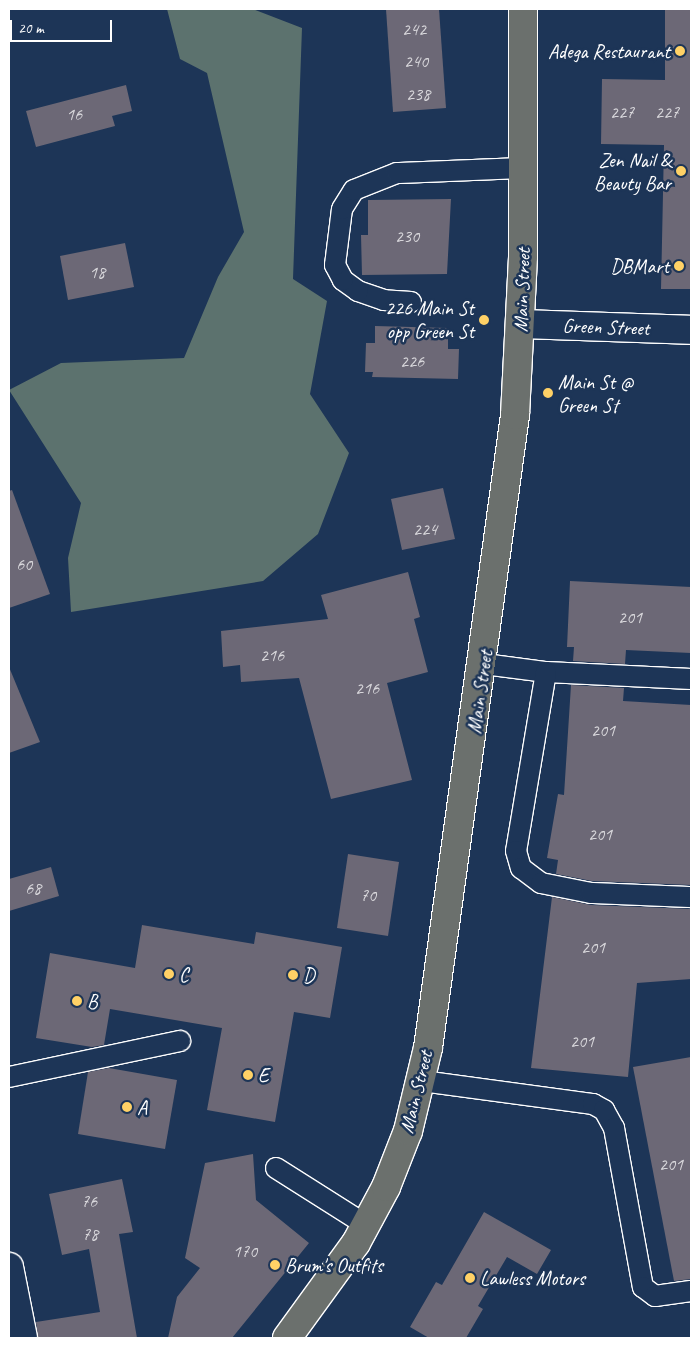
<!DOCTYPE html>
<html>
<head>
<meta charset="utf-8">
<style>
	body { margin:0 }
	#map { position:relative; width:700px; height:1347px; overflow:hidden; background:#1d3557; font-family:Caveat,sans-serif }
	div>[style] { position:absolute }
	[style*='--x'] { left:calc(var(--x)*1px); top:calc(var(--y)*1px); width:calc(var(--w)*1px); rotate:calc(var(--a)*1deg) }
	.green>* { inset:0; background:#5c726e }
	.building>* { inset:0; background:#6c6876 }
	.roads { filter:drop-shadow(1px 0 #fff) drop-shadow(-1px 0 #fff) drop-shadow(0 1px #fff) drop-shadow(0 -1px #fff) }
	.service>* { height:20px; margin:-10px; padding:0 10px; transform-origin:10px; border-radius:10px; background:#1d3557 }
	.minor>* { height:28px; margin:-14px; padding:0 14px; transform-origin:14px; border-radius:14px; background:#1d3557 }
	.tertiary>* { height:28px; margin:-14px; padding:0 14px; transform-origin:14px; border-radius:14px; background:#1d3557 }
	.primary>* { height:28px; margin:-14px; padding:0 14px; transform-origin:14px; border-radius:14px; background:#6b706d }
	.dots>* { width:14px; height:14px; translate:-50% -50%; box-sizing:border-box; border:2px solid #1d3557; border-radius:50% }
	span { translate:-50% -50%; white-space:nowrap; text-align:center; line-height:1.15; -webkit-text-stroke:5px #1d3557; paint-order:stroke }
	.number-label { font-size:18px; color:#dad9dd }
	.number-label span { -webkit-text-stroke-width:0 }
	.poi-label { font-size:20px; color:#fff }
	.right { translate:-100% -50%; text-align:right }
	.left { translate:0 -50%; text-align:left }
	.street-label { font-size:20px; color:#fff }
	.frame { position:absolute; inset:0; border:10px solid #fff; pointer-events:none }
	.scale { position:absolute; left:10px; top:20px; width:102px; height:22px; box-sizing:border-box; border:2px solid #fff; border-top:0; padding-left:6px; font-size:15px; line-height:18px; white-space:nowrap; color:#fff; -webkit-text-stroke:4px #1d3557; paint-order:stroke }
</style>
</head>
<body>
<div id="map">
	<div class="green">
		<i style="clip-path:polygon(167px 9px,253px 9px,302px 28px,293px 279px,327px 301px,310px 394px,349px 453px,318px 534px,263px 581px,71px 612px,68px 558px,81px 503px,9px 390px,61px 363px,184px 358px,218px 277px,244px 232px,207px 73px,180px 59px)"></i>
	</div>
	<div class="building">
		<i style="clip-path:polygon(386px 9px,439px 9px,446px 108px,393px 112px)"></i>
		<i style="clip-path:polygon(665px 9px,691px 9px,691px 289px,661px 289px,664px 145px,601px 144px,602px 79px,665px 80px)"></i>
		<i style="clip-path:polygon(126px 85px,132px 111px,112px 116px,115px 126px,36px 147px,26px 111px)"></i>
		<i style="clip-path:polygon(451px 199px,447px 274px,362px 275px,361px 235px,368px 235px,368px 200px)"></i>
		<i style="clip-path:polygon(125px 243px,134px 287px,68px 300px,60px 256px)"></i>
		<i style="clip-path:polygon(375px 326px,448px 328px,448px 349px,459px 349px,458px 379px,372px 377px,373px 372px,365px 372px,366px 343px,375px 343px)"></i>
		<i style="clip-path:polygon(443px 488px,455px 539px,402px 550px,391px 499px)"></i>
		<i style="clip-path:polygon(12px 490px,50px 594px,9px 608px,9px 491px)"></i>
		<i style="clip-path:polygon(408px 572px,420px 617px,414px 619px,428px 672px,387px 683px,412px 780px,331px 799px,299px 678px,241px 682px,240px 665px,223px 667px,221px 631px,328px 619px,321px 595px)"></i>
		<i style="clip-path:polygon(570px 581px,691px 587px,691px 653px,626px 650px,625px 664px,573px 661px,574px 647px,567px 647px)"></i>
		<i style="clip-path:polygon(9px 667px,40px 742px,9px 753px)"></i>
		<i style="clip-path:polygon(571px 685px,624px 688px,623px 701px,691px 705px,691px 885px,592px 881px,556px 874px,558px 860px,547px 858px,558px 794px,564px 795px)"></i>
		<i style="clip-path:polygon(348px 854px,399px 862px,388px 936px,337px 928px)"></i>
		<i style="clip-path:polygon(51px 867px,59px 896px,9px 911px,9px 879px)"></i>
		<i style="clip-path:polygon(552px 897px,591px 905px,691px 909px,691px 979px,637px 983px,628px 1077px,531px 1068px)"></i>
		<i style="clip-path:polygon(142px 925px,254px 944px,256px 932px,342px 947px,330px 1018px,294px 1012px,275px 1122px,207px 1110px,222px 1028px,110px 1009px,104px 1045px,92px 1047px,36px 1038px,50px 953px,135px 968px)"></i>
		<i style="clip-path:polygon(691px 1057px,691px 1279px,674px 1281px,633px 1067px)"></i>
		<i style="clip-path:polygon(109px 1068px,177px 1080px,165px 1149px,78px 1134px,88px 1072px)"></i>
		<i style="clip-path:polygon(253px 1154px,256px 1200px,309px 1243px,232px 1338px,168px 1338px,177px 1297px,200px 1268px,185px 1258px,205px 1163px)"></i>
		<i style="clip-path:polygon(122px 1179px,133px 1232px,119px 1234px,137px 1338px,38px 1338px,36px 1322px,100px 1312px,89px 1249px,62px 1255px,49px 1194px)"></i>
		<i style="clip-path:polygon(484px 1212px,551px 1250px,537px 1274px,507px 1257px,478px 1306px,483px 1309px,466px 1338px,429px 1338px,410px 1327px,436px 1282px,442px 1285px)"></i>
	</div>
	<div class="roads">
		<div class="service">
			<i style="--x:411;--y:302;--w:27;--a:-176"></i>
			<i style="--x:384;--y:300;--w:28;--a:-161"></i>
			<i style="--x:358;--y:291;--w:19;--a:-144"></i>
			<i style="--x:343;--y:280;--w:17;--a:-118"></i>
			<i style="--x:335;--y:265;--w:56;--a:-82.9"></i>
			<i style="--x:342;--y:209;--w:22;--a:-58"></i>
			<i style="--x:354;--y:190;--w:46;--a:-21.6"></i>
			<i style="--x:397;--y:173;--w:127;--a:-2.3"></i>
			<i style="--x:484;--y:664;--w:63;--a:7.4"></i>
			<i style="--x:691;--y:679;--w:145;--a:-177.2"></i>
			<i style="--x:546;--y:672;--w:181;--a:99.5"></i>
			<i style="--x:516;--y:851;--w:18;--a:74"></i>
			<i style="--x:521;--y:868;--w:25;--a:37"></i>
			<i style="--x:541;--y:883;--w:51;--a:11.3"></i>
			<i style="--x:591;--y:893;--w:100;--a:2.3"></i>
			<i style="--x:9;--y:1077;--w:175;--a:-11.9"></i>
			<i style="--x:422;--y:1081;--w:173;--a:7.7"></i>
			<i style="--x:593;--y:1104;--w:13;--a:29"></i>
			<i style="--x:604;--y:1110;--w:21;--a:61"></i>
			<i style="--x:614;--y:1128;--w:162;--a:79.7"></i>
			<i style="--x:643;--y:1287;--w:15;--a:37"></i>
			<i style="--x:655;--y:1296;--w:36;--a:-8"></i>
			<i style="--x:276;--y:1168;--w:107;--a:32.3"></i>
		</div>
		<div class="minor">
			<i style="--x:9;--y:1267;--w:72;--a:78.8"></i>
		</div>
		<div class="tertiary">
			<i style="--x:521;--y:324;--w:170;--a:2"></i>
		</div>
		<div class="primary">
			<i style="--x:287;--y:1338;--w:117;--a:-54"></i>
			<i style="--x:356;--y:1243;--w:64;--a:-61.8"></i>
			<i style="--x:386;--y:1187;--w:60;--a:-68.6"></i>
			<i style="--x:408;--y:1131;--w:85;--a:-76.5"></i>
			<i style="--x:428;--y:1048;--w:639;--a:-82.17"></i>
			<i style="--x:515;--y:415;--w:159;--a:-87.1"></i>
			<i style="--x:523;--y:256;--w:247;--a:-90"></i>
		</div>
	</div>
	<div class="dots">
		<i style="left:680px;top:51px;background:#ffd166"></i>
		<i style="left:681px;top:171px;background:#ffd166"></i>
		<i style="left:679px;top:266px;background:#ffd166"></i>
		<i style="left:484px;top:320px;background:#ffd166"></i>
		<i style="left:548px;top:393px;background:#ffd166"></i>
		<i style="left:169px;top:974px;background:#ffd166"></i>
		<i style="left:293px;top:975px;background:#ffd166"></i>
		<i style="left:77px;top:1001px;background:#ffd166"></i>
		<i style="left:248px;top:1075px;background:#ffd166"></i>
		<i style="left:127px;top:1107px;background:#ffd166"></i>
		<i style="left:275px;top:1265px;background:#ffd166"></i>
		<i style="left:470px;top:1278px;background:#ffd166"></i>
	</div>
	<div class="number-label">
		<span style="left:414px;top:29px">242</span>
		<span style="left:416px;top:61px">240</span>
		<span style="left:418px;top:94px">238</span>
		<span style="left:622px;top:112px">227</span>
		<span style="left:667px;top:112px">227</span>
		<span style="left:74px;top:114px">16</span>
		<span style="left:407px;top:236px">230</span>
		<span style="left:97px;top:272px">18</span>
		<span style="left:412px;top:361px">226</span>
		<span style="left:425px;top:529px">224</span>
		<span style="left:24px;top:564px">60</span>
		<span style="left:630px;top:617px">201</span>
		<span style="left:272px;top:655px">216</span>
		<span style="left:367px;top:688px">216</span>
		<span style="left:603px;top:730px">201</span>
		<span style="left:600px;top:834px">201</span>
		<span style="left:33px;top:888px">68</span>
		<span style="left:368px;top:895px">70</span>
		<span style="left:593px;top:947px">201</span>
		<span style="left:582px;top:1041px">201</span>
		<span style="left:671px;top:1164px">201</span>
		<span style="left:89px;top:1201px">76</span>
		<span style="left:90px;top:1234px">78</span>
		<span style="left:245px;top:1251px">170</span>
	</div>
	<div class="poi-label">
		<span class="right" style="left:670px;top:51px">Adega Restaurant</span>
		<span class="right" style="left:671px;top:172px">Zen Nail &amp;<br>Beauty Bar</span>
		<span class="right" style="left:669px;top:266px">DBMart</span>
		<span class="right" style="left:474px;top:320px">226 Main St<br>opp Green St</span>
		<span class="left" style="left:558px;top:394px">Main St @<br>Green St</span>
		<span class="left" style="left:179px;top:974px">C</span>
		<span class="left" style="left:303px;top:975px">D</span>
		<span class="left" style="left:87px;top:1001px">B</span>
		<span class="left" style="left:258px;top:1075px">E</span>
		<span class="left" style="left:137px;top:1107px">A</span>
		<span class="left" style="left:285px;top:1265px">Brum's Outfits</span>
		<span class="left" style="left:480px;top:1278px">Lawless Motors</span>
	</div>
	<div class="street-label">
		<span style="left:522px;top:290px;rotate:-88deg">Main Street</span>
		<span style="left:606px;top:327px;rotate:2deg">Green Street</span>
		<span style="left:480px;top:692px;rotate:-82deg">Main Street</span>
		<span style="left:416px;top:1092px;rotate:-76deg">Main Street</span>
	</div>
	<div class="frame"></div>
	<div class="scale">20 m</div>
</div>
</body>
</html>
